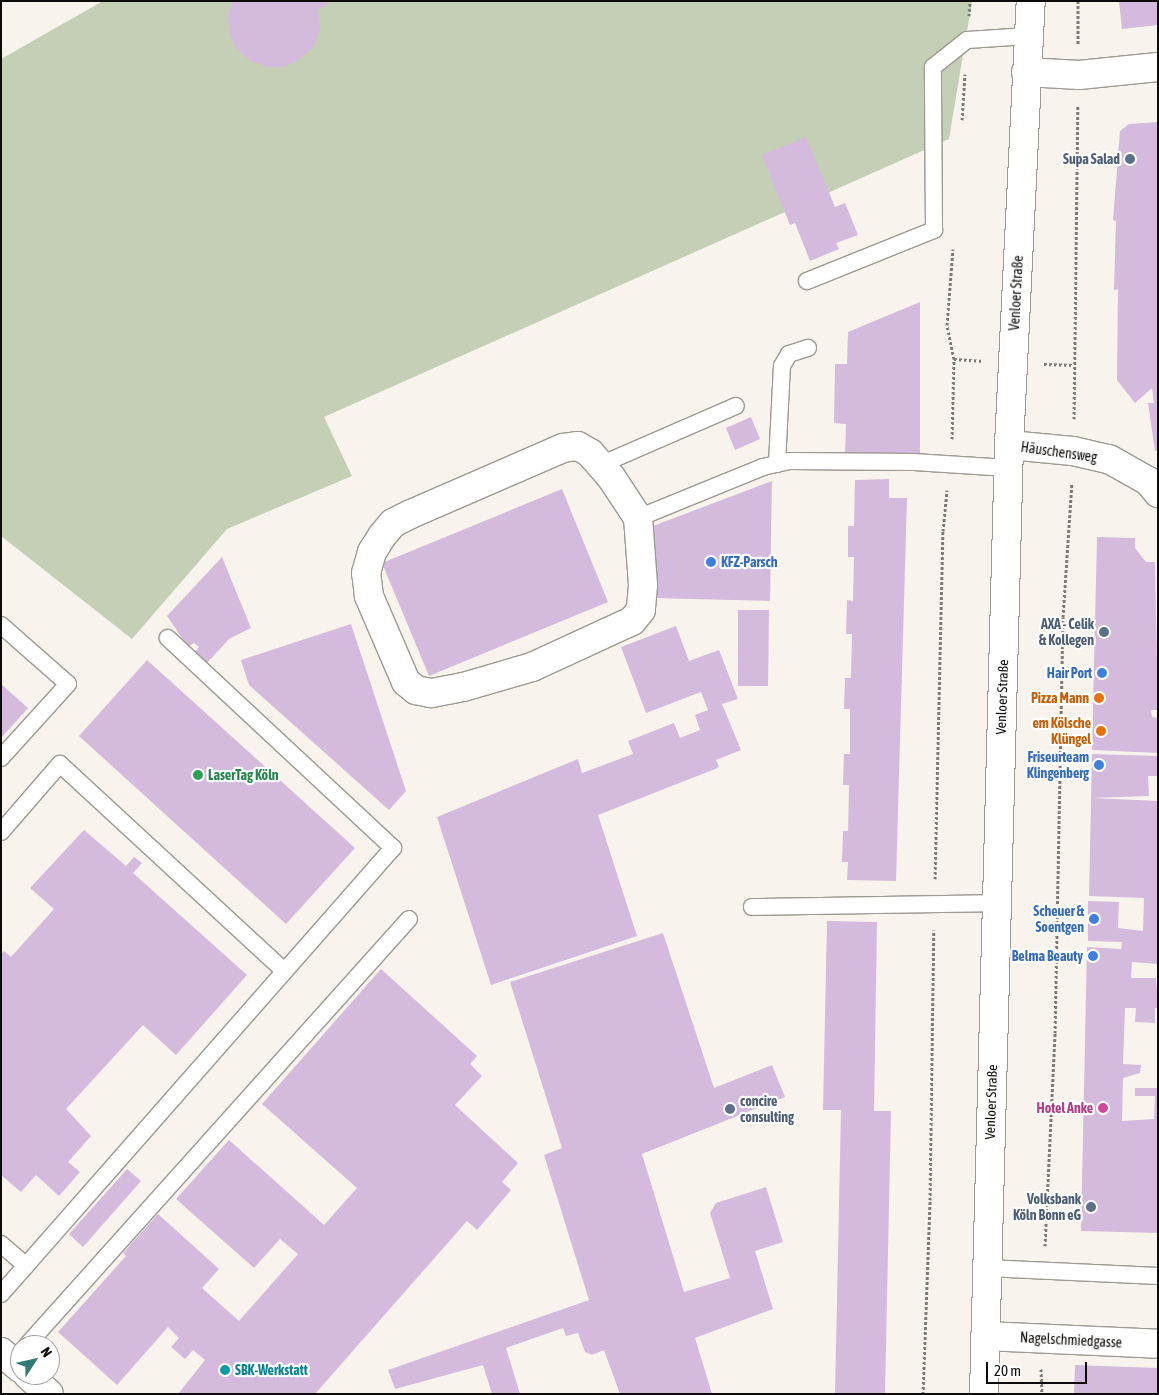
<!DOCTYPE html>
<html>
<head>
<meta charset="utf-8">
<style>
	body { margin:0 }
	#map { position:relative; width:1159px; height:1395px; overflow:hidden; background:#f8f4ed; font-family:"Asap Condensed",sans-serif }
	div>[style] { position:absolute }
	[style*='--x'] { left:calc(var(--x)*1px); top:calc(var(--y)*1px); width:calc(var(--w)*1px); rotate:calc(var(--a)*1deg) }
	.green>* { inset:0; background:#c5cfb6 }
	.building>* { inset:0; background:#d4badc }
	.path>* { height:3px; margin-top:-1.5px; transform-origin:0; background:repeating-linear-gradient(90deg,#7d7a76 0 2.5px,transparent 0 5px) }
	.roads { filter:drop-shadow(1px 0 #9d9993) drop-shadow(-1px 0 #9d9993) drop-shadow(0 1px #9d9993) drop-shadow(0 -1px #9d9993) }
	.lane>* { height:16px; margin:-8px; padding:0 8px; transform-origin:8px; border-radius:8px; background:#fff }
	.street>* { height:28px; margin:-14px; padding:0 14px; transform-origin:14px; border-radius:14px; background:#fff }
	.secondary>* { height:28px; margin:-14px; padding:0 14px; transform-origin:14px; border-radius:14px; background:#fff }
	.dots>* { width:14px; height:14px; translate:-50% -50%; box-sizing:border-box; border:2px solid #fff; border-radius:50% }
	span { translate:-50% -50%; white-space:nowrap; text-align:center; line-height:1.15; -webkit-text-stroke:4.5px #fff; paint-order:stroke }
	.service-label { font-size:14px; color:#4e5e75; font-weight:700 }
	.right { translate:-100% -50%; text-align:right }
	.left { translate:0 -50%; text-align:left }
	.street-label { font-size:14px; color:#0d0b09 }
	.shop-label { font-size:14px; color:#366cbe; font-weight:700 }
	.food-label { font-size:14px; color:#c56008; font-weight:700 }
	.leisure-label { font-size:14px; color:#27864d; font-weight:700 }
	.hotel-label { font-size:14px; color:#b23c85; font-weight:700 }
	.culture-label { font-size:14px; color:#0d838f; font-weight:700 }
	.frame { position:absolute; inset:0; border:2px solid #0d0b09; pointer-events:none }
	.north { position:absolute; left:10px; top:1335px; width:50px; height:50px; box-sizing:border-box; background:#fff; border:1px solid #9e9d9d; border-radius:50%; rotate:55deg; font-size:14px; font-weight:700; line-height:20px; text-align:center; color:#0d0b09 }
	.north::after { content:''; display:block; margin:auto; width:18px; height:22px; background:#337a74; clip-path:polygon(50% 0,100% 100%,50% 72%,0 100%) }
	.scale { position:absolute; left:986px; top:1362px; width:101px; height:22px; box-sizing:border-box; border:2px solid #0d0b09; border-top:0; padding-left:6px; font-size:15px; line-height:18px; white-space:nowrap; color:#0d0b09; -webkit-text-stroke:4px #fff; paint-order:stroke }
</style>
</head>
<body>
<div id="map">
	<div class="green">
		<i style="clip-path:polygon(103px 1px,972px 1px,949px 139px,324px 417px,352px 476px,227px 529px,132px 639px,1px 536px,1px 59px)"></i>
	</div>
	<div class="building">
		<i style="clip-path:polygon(233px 1px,333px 1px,318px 10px,320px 30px,313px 47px,300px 59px,284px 67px,266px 67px,249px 60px,236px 48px,229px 31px,228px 14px)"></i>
		<i style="clip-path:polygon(1119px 1px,1158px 1px,1158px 25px,1122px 29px)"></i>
		<i style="clip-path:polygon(1158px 122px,1158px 450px,1155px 451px,1148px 403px,1154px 403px,1152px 388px,1135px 403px,1117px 380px,1118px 289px,1114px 290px,1116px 221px,1113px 220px,1120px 131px,1129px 124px)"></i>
		<i style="clip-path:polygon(806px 137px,835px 207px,845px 203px,858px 235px,836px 243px,839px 249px,810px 261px,795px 223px,790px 225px,762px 155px)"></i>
		<i style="clip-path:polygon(920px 302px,920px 458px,845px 456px,846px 424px,834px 423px,835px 364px,847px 364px,848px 332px)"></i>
		<i style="clip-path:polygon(751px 417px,760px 439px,735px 450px,726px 428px)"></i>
		<i style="clip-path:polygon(889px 479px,889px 498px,907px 498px,896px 881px,847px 880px,848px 862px,842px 862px,843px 831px,848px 831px,849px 785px,843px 785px,844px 754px,850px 754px,850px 709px,844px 709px,845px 678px,851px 678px,852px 634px,846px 634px,847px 600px,853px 601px,854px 557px,848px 557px,848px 526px,854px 526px,855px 480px)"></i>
		<i style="clip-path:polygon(772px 481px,770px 601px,651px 598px,653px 526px)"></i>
		<i style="clip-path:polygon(562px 489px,608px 602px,429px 676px,382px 563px)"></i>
		<i style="clip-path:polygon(1097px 537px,1135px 538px,1135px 548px,1142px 557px,1146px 562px,1155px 562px,1158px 710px,1151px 710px,1152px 717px,1158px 718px,1158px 753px,1092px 750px)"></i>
		<i style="clip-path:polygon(222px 557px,251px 628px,229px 639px,206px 664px,194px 653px,199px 647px,194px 643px,188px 647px,167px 616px)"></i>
		<i style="clip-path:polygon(738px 610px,769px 610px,768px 686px,738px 686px)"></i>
		<i style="clip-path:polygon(351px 624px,406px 791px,389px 810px,249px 685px,241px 660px)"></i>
		<i style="clip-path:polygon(676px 626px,689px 661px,719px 650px,738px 699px,722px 704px,741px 750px,716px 760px,719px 767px,715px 769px,598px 815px,637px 936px,491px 985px,437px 817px,578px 759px,582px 773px,633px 754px,628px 741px,674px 723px,680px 738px,700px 730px,695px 715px,708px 710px,701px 692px,646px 713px,621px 647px)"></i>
		<i style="clip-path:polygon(147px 660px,355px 848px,286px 924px,79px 736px)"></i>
		<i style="clip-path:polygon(1px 684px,28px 708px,1px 738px)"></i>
		<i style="clip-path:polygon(1092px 754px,1158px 756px,1158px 776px,1148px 776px,1149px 796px,1092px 798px,1158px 801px,1158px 964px,1132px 962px,1131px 978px,1156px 978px,1158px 1008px,1155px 1008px,1155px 1023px,1135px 1022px,1136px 1008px,1125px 1008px,1123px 1064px,1141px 1065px,1140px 1073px,1123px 1078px,1122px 1121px,1154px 1119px,1155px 1096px,1135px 1096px,1135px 1088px,1158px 1088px,1158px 1233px,1081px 1231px,1087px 947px,1121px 949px,1122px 942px,1088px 941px,1088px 901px,1119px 902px,1118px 928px,1143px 931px,1144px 898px,1089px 896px)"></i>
		<i style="clip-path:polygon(84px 830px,126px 866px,134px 857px,142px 863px,133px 873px,247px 975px,176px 1055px,143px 1025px,66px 1109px,91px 1136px,68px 1162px,80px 1172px,59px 1196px,36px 1175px,21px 1192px,1px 1175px,1px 954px,4px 951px,11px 957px,54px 909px,30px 888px)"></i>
		<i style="clip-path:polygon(827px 921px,877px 922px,874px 1111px,891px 1111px,885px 1394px,835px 1394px,841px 1110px,823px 1110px)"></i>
		<i style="clip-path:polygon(663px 933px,714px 1088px,772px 1065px,785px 1097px,642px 1154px,684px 1292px,730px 1278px,710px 1213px,716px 1203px,766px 1187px,783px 1242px,755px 1251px,773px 1309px,695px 1338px,712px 1394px,620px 1394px,604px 1350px,592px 1355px,585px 1352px,578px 1333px,566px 1336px,563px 1328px,506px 1348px,520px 1394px,492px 1394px,483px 1365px,395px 1389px,388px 1370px,589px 1300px,544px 1155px,562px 1148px,510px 982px)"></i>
		<i style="clip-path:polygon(381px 969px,477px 1056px,470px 1064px,482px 1076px,455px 1105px,518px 1163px,502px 1182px,511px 1190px,477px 1230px,467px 1221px,315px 1394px,178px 1394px,205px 1360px,193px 1350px,185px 1359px,171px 1347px,179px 1338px,168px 1327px,117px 1385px,58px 1332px,126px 1256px,123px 1253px,158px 1214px,219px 1269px,202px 1288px,239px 1321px,298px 1254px,280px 1239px,254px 1268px,176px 1199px,229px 1140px,324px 1225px,357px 1188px,262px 1104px)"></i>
		<i style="clip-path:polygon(127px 1169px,141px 1181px,83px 1247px,69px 1234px)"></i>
		<i style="clip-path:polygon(1075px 1365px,1158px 1368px,1158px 1394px,1074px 1394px)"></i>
	</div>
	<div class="path">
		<i style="--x:1078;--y:1;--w:43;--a:90"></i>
		<i style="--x:969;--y:16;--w:15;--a:-86"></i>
		<i style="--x:962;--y:120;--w:46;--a:-86.3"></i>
		<i style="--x:954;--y:359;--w:29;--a:4"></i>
		<i style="--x:1044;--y:364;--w:30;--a:2"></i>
		<i style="--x:1074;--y:419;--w:314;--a:-89.3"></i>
		<i style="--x:952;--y:439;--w:80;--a:-88.6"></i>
		<i style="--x:954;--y:359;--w:35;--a:-102"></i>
		<i style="--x:947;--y:325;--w:76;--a:-85.5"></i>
		<i style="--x:935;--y:879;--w:348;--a:-88.7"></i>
		<i style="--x:943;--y:531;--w:41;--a:-84.4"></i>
		<i style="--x:1045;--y:1246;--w:213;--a:-87.3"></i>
		<i style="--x:1055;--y:1033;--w:416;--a:-88.9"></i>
		<i style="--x:1063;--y:617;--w:134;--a:-86.2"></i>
		<i style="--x:1041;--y:1369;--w:25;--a:88"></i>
		<i style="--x:923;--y:1394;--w:194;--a:-87.9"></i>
		<i style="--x:930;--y:1200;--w:270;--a:-89.2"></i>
	</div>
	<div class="roads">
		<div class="lane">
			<i style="--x:807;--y:281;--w:137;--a:-21.9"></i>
			<i style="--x:934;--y:230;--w:163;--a:-90.4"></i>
			<i style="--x:933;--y:67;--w:43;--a:-38.5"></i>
			<i style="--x:967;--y:40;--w:61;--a:-3.8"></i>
			<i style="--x:777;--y:464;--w:98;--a:-87.1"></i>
			<i style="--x:782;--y:366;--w:14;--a:-60"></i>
			<i style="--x:789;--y:354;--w:20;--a:-18"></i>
			<i style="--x:600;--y:465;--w:148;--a:-23.5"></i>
			<i style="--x:638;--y:518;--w:135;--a:-22.2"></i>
			<i style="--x:763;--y:467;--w:27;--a:-13"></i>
			<i style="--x:789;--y:461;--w:125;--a:0.5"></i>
			<i style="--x:914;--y:462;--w:94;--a:3.7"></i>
			<i style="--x:1;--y:625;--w:89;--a:41.4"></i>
			<i style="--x:68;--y:684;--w:100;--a:132.2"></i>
			<i style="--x:1;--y:832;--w:90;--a:-49.1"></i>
			<i style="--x:60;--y:764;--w:305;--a:42.7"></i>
			<i style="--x:752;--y:907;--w:245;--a:-0.9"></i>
			<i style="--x:1;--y:1244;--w:33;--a:41"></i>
			<i style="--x:987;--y:1268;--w:171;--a:2.7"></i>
			<i style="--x:1;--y:1294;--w:594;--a:-48.69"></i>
			<i style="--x:393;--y:848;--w:308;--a:-137"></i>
			<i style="--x:27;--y:1345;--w:572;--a:-48.12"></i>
		</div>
		<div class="street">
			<i style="--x:1026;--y:72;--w:53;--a:3.2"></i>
			<i style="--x:1079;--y:75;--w:79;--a:-5.8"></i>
			<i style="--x:1009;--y:445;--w:64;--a:5.4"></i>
			<i style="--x:1073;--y:451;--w:37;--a:13"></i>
			<i style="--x:1109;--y:459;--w:45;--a:29.4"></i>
			<i style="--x:1148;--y:481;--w:16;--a:50"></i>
			<i style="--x:578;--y:446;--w:14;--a:30"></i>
			<i style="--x:590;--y:453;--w:32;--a:49"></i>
			<i style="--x:611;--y:477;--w:49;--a:56.6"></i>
			<i style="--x:638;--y:518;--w:67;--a:85.7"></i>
			<i style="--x:643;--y:585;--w:25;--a:95"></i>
			<i style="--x:641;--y:610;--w:14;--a:129"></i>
			<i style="--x:632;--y:621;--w:110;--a:155.3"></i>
			<i style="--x:532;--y:667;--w:72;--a:163.8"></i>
			<i style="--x:463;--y:687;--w:33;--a:169"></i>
			<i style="--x:431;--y:693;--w:15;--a:-169"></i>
			<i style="--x:416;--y:690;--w:13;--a:-141"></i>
			<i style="--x:406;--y:682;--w:94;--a:-113.3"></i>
			<i style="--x:369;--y:596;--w:23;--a:-97"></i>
			<i style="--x:366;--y:573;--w:22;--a:-74"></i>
			<i style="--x:372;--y:552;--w:19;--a:-58"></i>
			<i style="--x:382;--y:536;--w:17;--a:-50"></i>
			<i style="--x:393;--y:523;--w:20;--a:-27"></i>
			<i style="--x:411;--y:514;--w:166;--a:-23.5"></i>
			<i style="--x:563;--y:448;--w:15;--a:-8"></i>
			<i style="--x:985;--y:1336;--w:173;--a:2.6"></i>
		</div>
		<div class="secondary">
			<i style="--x:1;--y:1352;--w:25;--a:40"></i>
			<i style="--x:28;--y:1375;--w:28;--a:42"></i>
			<i style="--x:984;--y:1394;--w:949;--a:-88.49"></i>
			<i style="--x:1009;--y:445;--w:445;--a:-87.2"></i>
		</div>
	</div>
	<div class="dots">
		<i style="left:1130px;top:159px;background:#5c6f8a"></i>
		<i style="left:711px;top:562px;background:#3f7fe0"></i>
		<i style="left:1104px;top:632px;background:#5c6f8a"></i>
		<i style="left:1102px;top:673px;background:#3f7fe0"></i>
		<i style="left:1099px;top:698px;background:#e8710a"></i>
		<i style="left:1101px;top:731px;background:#e8710a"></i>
		<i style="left:1099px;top:765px;background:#3f7fe0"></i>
		<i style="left:198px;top:775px;background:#2e9e5b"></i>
		<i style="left:1094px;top:919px;background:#3f7fe0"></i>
		<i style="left:1093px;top:956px;background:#3f7fe0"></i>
		<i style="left:1103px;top:1108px;background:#d1479c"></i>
		<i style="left:730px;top:1109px;background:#5c6f8a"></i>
		<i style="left:1091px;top:1207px;background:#5c6f8a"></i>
		<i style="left:225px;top:1370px;background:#0f9aa8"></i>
	</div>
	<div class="service-label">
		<span class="right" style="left:1120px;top:159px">Supa Salad</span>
		<span class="right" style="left:1094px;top:632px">AXA - Celik<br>&amp; Kollegen</span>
		<span class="left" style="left:740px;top:1109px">concire<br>consulting</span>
		<span class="right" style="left:1081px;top:1207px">Volksbank<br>Köln Bonn eG</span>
	</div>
	<div class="street-label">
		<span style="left:1016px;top:293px;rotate:-87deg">Venloer Straße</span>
		<span style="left:1059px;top:452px;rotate:8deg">Häuschensweg</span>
		<span style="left:1002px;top:697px;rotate:-88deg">Venloer Straße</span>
		<span style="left:991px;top:1102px;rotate:-88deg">Venloer Straße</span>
		<span style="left:1071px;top:1340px;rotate:3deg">Nagelschmiedgasse</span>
	</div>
	<div class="shop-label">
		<span class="left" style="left:721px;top:562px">KFZ-Parsch</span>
		<span class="right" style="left:1092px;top:673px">Hair Port</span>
		<span class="right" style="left:1089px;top:765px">Friseurteam<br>Klingenberg</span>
		<span class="right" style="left:1084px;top:919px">Scheuer &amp;<br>Soentgen</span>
		<span class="right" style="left:1083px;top:956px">Belma Beauty</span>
	</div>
	<div class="food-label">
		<span class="right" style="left:1089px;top:698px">Pizza Mann</span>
		<span class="right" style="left:1091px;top:731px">em Kölsche<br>Klüngel</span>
	</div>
	<div class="leisure-label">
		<span class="left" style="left:208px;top:775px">LaserTag Köln</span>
	</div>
	<div class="hotel-label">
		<span class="right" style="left:1093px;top:1108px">Hotel Anke</span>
	</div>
	<div class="culture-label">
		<span class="left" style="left:235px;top:1370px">SBK-Werkstatt</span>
	</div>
	<div class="frame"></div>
	<div class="north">N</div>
	<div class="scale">20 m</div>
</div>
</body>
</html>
